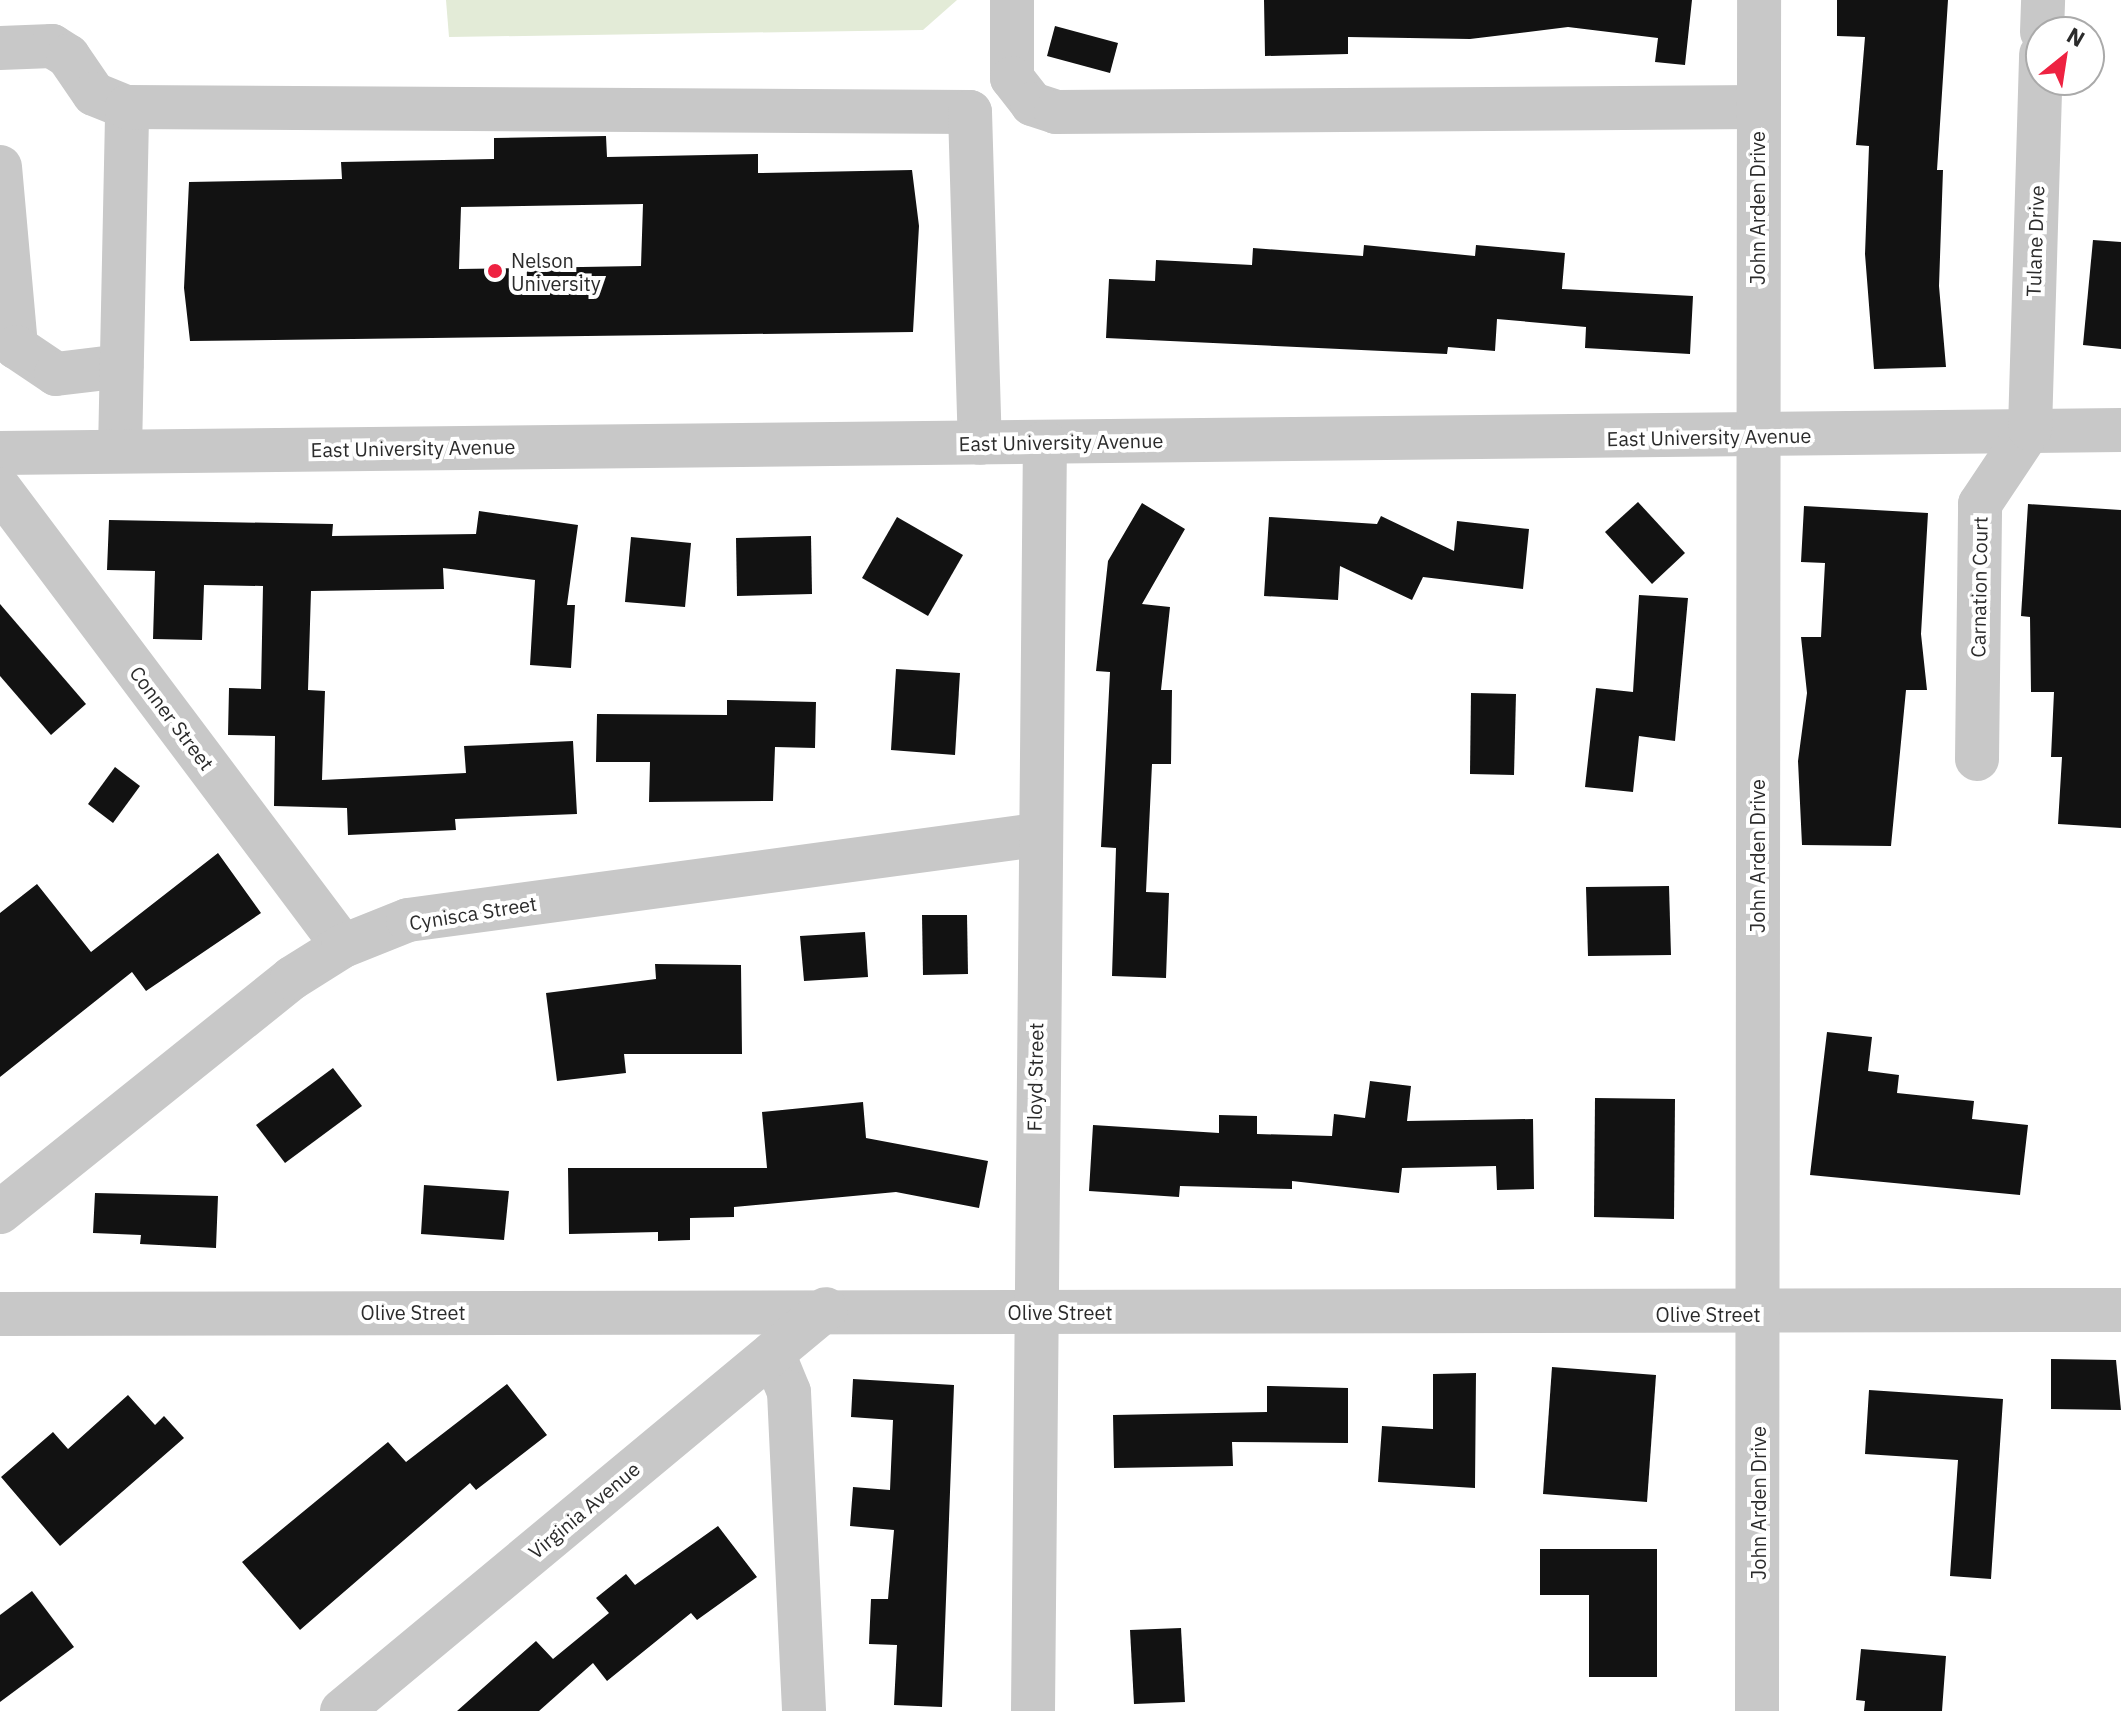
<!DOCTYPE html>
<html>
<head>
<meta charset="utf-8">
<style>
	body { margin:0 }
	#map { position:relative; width:2121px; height:1711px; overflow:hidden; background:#fff; font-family:"IBM Plex Sans",sans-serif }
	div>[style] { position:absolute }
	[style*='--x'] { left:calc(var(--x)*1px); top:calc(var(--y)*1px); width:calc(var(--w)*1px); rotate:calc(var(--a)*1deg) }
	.green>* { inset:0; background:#e3ebd7 }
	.building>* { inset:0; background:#121212 }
	.minor>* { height:44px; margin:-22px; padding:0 22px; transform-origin:22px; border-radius:22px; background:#c8c8c8 }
	.dots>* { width:22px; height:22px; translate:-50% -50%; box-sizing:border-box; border:4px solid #fff; border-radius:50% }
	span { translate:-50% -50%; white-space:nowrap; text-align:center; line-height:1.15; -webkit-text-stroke:8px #fff; paint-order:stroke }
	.street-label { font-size:20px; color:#2b2b2b }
	.poi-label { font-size:20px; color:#2b2b2b }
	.left { translate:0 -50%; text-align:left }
	.north { position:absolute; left:2025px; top:16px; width:80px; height:80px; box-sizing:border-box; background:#fff; border:2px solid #aaa; border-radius:50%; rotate:30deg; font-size:22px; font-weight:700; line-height:32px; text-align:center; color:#2b2b2b }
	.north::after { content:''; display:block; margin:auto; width:28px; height:36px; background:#ee2241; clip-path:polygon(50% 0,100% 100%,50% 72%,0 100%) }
</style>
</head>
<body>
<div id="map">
	<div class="green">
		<i style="clip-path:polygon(446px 0,957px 0,923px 30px,449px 37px)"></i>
	</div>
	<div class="building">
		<i style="clip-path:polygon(1264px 0,1692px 0,1685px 65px,1655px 62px,1658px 38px,1568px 27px,1470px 39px,1348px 37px,1348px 54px,1265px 56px)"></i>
		<i style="clip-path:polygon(1837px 0,1948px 0,1937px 170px,1943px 170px,1939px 286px,1946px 367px,1874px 369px,1865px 254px,1869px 146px,1856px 145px,1865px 37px,1837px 36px)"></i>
		<i style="clip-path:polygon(1055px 26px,1118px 43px,1110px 73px,1047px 56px)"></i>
		<i style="clip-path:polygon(evenodd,606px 136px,607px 157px,758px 154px,758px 173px,912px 170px,919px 226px,913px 332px,190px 341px,184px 288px,189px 182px,342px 179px,341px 162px,494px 159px,494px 138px,606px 136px,643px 204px,641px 266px,459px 269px,461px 207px,643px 204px)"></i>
		<i style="clip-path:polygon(2093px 240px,2121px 242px,2121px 349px,2083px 345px)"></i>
		<i style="clip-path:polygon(1364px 245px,1475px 256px,1476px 245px,1565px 253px,1562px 289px,1693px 296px,1690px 354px,1585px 348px,1586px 327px,1497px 319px,1495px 351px,1448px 347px,1447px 354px,1106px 338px,1109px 279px,1155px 281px,1156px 260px,1252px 265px,1253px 248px,1363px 256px)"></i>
		<i style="clip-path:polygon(1638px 502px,1685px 553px,1652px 584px,1605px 532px)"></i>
		<i style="clip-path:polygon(1142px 503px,1185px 529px,1142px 604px,1170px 607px,1161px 690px,1172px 690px,1171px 764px,1152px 764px,1146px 892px,1169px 893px,1166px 978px,1112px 976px,1116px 848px,1101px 847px,1110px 672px,1096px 671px,1108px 561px)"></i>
		<i style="clip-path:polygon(2028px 504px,2121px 510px,2121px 828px,2058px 824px,2062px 757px,2051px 757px,2054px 692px,2031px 692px,2030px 617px,2021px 616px)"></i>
		<i style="clip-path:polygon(1804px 506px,1928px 513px,1921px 634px,1927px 690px,1906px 690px,1891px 846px,1802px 845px,1798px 761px,1807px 693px,1801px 637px,1821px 637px,1825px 563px,1801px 562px)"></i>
		<i style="clip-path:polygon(479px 511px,578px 525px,567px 605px,575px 605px,571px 668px,530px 665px,535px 580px,443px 568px,444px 589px,311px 591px,308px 690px,325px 691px,322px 780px,466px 773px,464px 746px,573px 741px,577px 814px,455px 819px,456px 830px,348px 835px,347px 808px,274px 806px,275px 736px,228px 735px,229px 688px,261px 689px,263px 586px,204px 585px,202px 640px,153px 639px,155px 571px,107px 570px,109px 520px,333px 524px,332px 536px,476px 534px)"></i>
		<i style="clip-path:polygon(1381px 516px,1454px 551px,1457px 521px,1529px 529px,1523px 589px,1423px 577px,1412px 600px,1340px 566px,1338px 600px,1264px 596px,1269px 517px,1377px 524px)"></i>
		<i style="clip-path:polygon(897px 517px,963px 555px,928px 616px,862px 578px)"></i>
		<i style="clip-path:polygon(811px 536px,812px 594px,737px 596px,736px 538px)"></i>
		<i style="clip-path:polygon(631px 537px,691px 543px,685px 607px,625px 602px)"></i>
		<i style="clip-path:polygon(1639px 595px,1688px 598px,1675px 741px,1639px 736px,1633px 792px,1585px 787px,1596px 688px,1633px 692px)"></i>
		<i style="clip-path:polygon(0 604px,86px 704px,51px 735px,0 676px)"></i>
		<i style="clip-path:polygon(896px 669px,960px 673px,955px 755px,891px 750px)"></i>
		<i style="clip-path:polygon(1471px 693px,1516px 694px,1514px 775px,1470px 774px)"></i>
		<i style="clip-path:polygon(727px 700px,816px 702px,815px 748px,775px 747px,773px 801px,649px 802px,650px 762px,596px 762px,597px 714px,727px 715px)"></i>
		<i style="clip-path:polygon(115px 767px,140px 786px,113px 823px,88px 804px)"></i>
		<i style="clip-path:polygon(218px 853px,261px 913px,146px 991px,132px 972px,0 1077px,0 913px,37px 884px,91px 952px)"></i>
		<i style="clip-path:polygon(1669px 886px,1671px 955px,1588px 956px,1586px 887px)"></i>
		<i style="clip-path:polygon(922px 915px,967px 915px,968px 974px,923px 975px)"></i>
		<i style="clip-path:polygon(865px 932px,868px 977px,804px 981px,800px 936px)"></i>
		<i style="clip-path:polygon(655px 964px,741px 965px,742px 1054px,624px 1054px,626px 1073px,557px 1081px,546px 993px,656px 979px)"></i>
		<i style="clip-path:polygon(1827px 1032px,1872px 1037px,1868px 1071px,1899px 1075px,1897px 1093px,1974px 1101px,1972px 1119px,2028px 1125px,2020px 1195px,1810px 1175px)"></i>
		<i style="clip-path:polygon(333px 1068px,362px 1106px,285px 1163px,256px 1125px)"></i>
		<i style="clip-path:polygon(1370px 1081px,1411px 1086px,1407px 1121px,1533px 1119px,1534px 1189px,1497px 1190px,1496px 1166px,1402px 1168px,1399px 1193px,1292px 1181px,1292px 1189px,1180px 1186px,1179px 1197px,1089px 1191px,1093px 1125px,1219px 1133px,1219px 1115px,1257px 1116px,1257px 1134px,1332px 1136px,1334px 1114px,1365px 1118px)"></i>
		<i style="clip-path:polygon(1595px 1098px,1675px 1099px,1674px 1219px,1594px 1217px)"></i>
		<i style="clip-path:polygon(863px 1102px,866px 1138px,988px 1161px,979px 1208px,896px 1192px,734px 1207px,734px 1217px,690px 1218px,690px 1240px,658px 1241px,658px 1232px,569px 1234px,568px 1168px,767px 1168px,762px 1112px)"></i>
		<i style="clip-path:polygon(424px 1185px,509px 1191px,504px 1240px,421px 1234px)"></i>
		<i style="clip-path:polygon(95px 1193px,218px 1196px,216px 1248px,140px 1244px,141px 1235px,93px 1233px)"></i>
		<i style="clip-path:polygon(2051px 1359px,2116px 1360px,2121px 1410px,2051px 1409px)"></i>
		<i style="clip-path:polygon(1552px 1367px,1656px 1375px,1647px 1502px,1543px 1494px)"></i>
		<i style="clip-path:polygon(1476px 1373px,1475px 1488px,1378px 1482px,1382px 1426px,1433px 1429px,1433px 1374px)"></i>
		<i style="clip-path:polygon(853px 1379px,954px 1385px,942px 1707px,894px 1705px,897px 1645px,869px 1644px,871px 1599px,888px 1599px,894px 1530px,850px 1526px,853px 1487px,890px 1490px,893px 1420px,851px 1417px)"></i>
		<i style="clip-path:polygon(507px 1384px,547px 1435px,476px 1490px,470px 1483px,300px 1630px,242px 1562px,388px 1442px,406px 1462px)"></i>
		<i style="clip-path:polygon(1267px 1386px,1348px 1388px,1348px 1443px,1232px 1442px,1233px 1466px,1114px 1468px,1113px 1415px,1267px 1412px)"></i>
		<i style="clip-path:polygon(1869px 1390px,2003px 1399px,1991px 1579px,1950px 1576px,1958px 1460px,1865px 1454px)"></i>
		<i style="clip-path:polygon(128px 1395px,155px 1425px,164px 1416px,184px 1438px,60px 1546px,1px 1477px,53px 1432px,68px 1449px)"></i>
		<i style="clip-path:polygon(718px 1526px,757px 1577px,697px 1620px,691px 1613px,607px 1681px,593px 1663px,539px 1711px,457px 1711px,536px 1641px,553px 1659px,609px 1613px,596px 1598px,626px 1574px,635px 1585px)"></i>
		<i style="clip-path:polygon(1540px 1549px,1657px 1549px,1657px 1677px,1589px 1677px,1589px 1595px,1540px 1595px)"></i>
		<i style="clip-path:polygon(32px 1591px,74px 1647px,0 1702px,0 1615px)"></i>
		<i style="clip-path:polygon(1181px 1628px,1185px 1702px,1134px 1704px,1130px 1630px)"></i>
		<i style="clip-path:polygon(1861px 1649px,1946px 1656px,1942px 1711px,1864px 1711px,1865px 1701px,1856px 1700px)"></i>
	</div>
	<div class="minor">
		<i style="--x:1012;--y:0;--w:78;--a:90"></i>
		<i style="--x:1012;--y:78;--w:33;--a:52"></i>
		<i style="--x:1032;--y:104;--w:25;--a:18"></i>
		<i style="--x:1056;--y:112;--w:701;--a:-0.41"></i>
		<i style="--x:2042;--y:32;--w:32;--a:-88"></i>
		<i style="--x:0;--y:48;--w:52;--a:-2.2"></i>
		<i style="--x:52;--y:46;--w:19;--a:32"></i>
		<i style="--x:68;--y:56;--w:46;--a:55.6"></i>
		<i style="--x:94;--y:94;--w:35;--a:22"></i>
		<i style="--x:0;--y:167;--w:181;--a:84.9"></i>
		<i style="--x:16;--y:347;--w:48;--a:34"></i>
		<i style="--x:56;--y:374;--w:66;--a:-6.9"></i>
		<i style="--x:120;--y:451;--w:344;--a:-88.8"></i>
		<i style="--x:127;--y:107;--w:843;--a:0.34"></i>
		<i style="--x:970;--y:112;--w:331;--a:88.3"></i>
		<i style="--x:0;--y:453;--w:2121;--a:-0.62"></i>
		<i style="--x:0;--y:489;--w:571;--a:53.11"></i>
		<i style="--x:1977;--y:759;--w:255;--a:-89.3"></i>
		<i style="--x:1980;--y:504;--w:90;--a:-56.3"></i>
		<i style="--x:2030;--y:429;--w:375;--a:-88.3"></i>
		<i style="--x:0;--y:1212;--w:374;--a:-38.7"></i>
		<i style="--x:292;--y:978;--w:60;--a:-32.1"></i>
		<i style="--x:343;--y:946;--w:70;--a:-21.8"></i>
		<i style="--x:408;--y:920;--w:635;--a:-7.7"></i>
		<i style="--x:0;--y:1314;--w:2121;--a:-0.11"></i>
		<i style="--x:773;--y:1353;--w:42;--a:67.7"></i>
		<i style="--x:789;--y:1392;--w:319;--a:87.3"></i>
		<i style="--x:342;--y:1711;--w:629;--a:-39.71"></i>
		<i style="--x:1033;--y:1711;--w:1269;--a:-89.46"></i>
		<i style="--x:1757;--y:1711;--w:1711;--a:-89.93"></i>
	</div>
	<div class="dots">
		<i style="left:495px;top:271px;background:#ee2241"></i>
	</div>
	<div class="street-label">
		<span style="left:1757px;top:208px;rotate:-90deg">John Arden Drive</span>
		<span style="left:2035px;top:241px;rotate:-88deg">Tulane Drive</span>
		<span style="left:1709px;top:437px;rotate:-1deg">East University Avenue</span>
		<span style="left:1061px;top:442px;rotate:-1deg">East University Avenue</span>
		<span style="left:413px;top:448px;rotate:-1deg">East University Avenue</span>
		<span style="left:1979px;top:587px;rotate:-89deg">Carnation Court</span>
		<span style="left:172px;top:718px;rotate:53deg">Conner Street</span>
		<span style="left:1757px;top:856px;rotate:-90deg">John Arden Drive</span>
		<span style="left:473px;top:913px;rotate:-9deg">Cynisca Street</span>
		<span style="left:1035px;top:1077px;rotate:-89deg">Floyd Street</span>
		<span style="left:413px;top:1312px">Olive Street</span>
		<span style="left:1060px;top:1312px">Olive Street</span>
		<span style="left:1708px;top:1314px">Olive Street</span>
		<span style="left:1758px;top:1503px;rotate:-90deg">John Arden Drive</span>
		<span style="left:584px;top:1510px;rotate:-40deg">Virginia Avenue</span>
	</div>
	<div class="poi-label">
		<span class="left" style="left:511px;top:272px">Nelson<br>University</span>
	</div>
	<div class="north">N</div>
</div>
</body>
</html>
